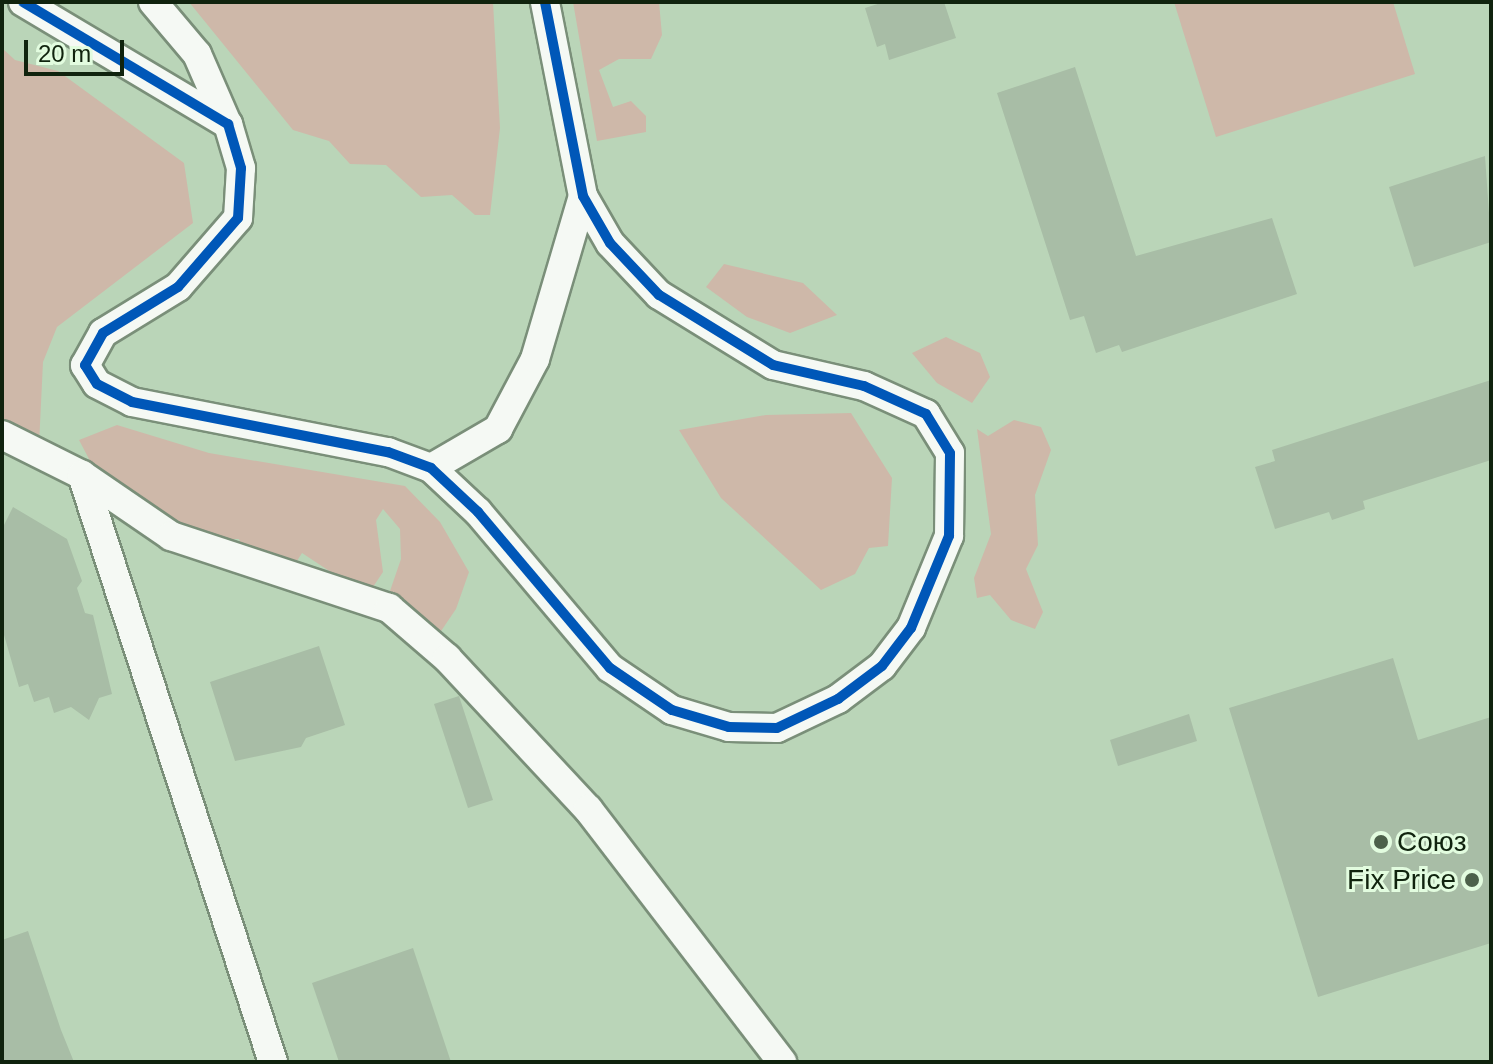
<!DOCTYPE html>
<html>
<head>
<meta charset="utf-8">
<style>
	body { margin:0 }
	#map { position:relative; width:1493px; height:1064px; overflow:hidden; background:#bad5b8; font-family:Arial,sans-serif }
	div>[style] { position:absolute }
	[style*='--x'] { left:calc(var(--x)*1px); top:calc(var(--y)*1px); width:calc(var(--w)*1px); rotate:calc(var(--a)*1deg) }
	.green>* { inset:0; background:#ceb8a9 }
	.building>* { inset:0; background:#a8bda6 }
	.roads { filter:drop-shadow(2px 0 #7a8f79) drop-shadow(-2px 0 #7a8f79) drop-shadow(0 2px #7a8f79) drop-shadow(0 -2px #7a8f79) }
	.minor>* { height:28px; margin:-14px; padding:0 14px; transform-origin:14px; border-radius:14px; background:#f5f9f4 }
	.cycleway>* { height:10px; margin:-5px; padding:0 5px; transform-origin:5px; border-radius:5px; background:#0057b8 }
	.dots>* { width:22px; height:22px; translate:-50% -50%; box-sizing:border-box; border:4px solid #e2fcdf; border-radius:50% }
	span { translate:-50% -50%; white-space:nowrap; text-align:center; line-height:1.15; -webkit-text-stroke:6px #e2fcdf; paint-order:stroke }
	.poi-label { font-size:28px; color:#10230e }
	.left { translate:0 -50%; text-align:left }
	.right { translate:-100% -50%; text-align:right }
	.frame { position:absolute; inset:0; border:4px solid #10230e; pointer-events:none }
	.scale { position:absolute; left:24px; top:40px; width:100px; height:36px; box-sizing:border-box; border:4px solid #10230e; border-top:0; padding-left:10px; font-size:24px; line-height:28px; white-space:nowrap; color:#10230e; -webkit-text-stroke:6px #e2fcdf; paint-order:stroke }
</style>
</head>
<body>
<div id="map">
	<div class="green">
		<i style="clip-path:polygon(189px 2px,493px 2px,500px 128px,490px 215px,475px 215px,452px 195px,421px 197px,386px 165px,350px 164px,329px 141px,293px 130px)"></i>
		<i style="clip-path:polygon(573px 2px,659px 2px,662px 35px,651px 59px,619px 59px,599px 70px,613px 107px,631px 101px,646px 116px,646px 132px,597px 141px)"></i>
		<i style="clip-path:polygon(1174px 2px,1393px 2px,1415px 74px,1216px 137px)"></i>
		<i style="clip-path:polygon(2px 48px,15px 60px,58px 71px,184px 163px,193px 223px,57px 327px,43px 362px,39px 445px,2px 425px)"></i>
		<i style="clip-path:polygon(724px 264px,803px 283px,837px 315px,790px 333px,747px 317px,706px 287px)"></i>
		<i style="clip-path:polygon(946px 337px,980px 353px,990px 377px,972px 403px,937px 383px,912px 353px)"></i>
		<i style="clip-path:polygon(851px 413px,892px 478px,888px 546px,869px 548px,855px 574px,821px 590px,721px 498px,679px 430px,766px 415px)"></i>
		<i style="clip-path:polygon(1014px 420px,1041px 427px,1051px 450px,1035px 495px,1038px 545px,1026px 569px,1043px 612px,1035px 629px,1011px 620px,990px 595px,977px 598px,974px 578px,991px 534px,977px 429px,988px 436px)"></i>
		<i style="clip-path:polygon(117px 425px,209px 453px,405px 486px,440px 522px,469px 572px,456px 609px,439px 634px,390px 591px,401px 559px,400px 529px,383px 509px,376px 520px,383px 572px,373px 587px,352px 586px,302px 553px,290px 572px,249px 566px,239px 539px,205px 539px,108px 495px,79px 440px)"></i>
	</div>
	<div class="building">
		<i style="clip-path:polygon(884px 2px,944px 2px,956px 38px,889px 60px,885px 44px,877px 47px,865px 8px)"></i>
		<i style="clip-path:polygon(1075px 67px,1136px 256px,1272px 218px,1297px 294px,1122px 352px,1119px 345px,1096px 353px,1084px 316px,1070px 320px,997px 93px)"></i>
		<i style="clip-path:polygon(1485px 156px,1491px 242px,1414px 267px,1389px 187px)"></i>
		<i style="clip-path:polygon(1491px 380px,1491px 460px,1363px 501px,1365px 509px,1332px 520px,1329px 512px,1275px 529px,1255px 467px,1275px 461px,1272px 450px)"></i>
		<i style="clip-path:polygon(13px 507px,67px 539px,82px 581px,77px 588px,85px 613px,93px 615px,112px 694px,99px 698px,89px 720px,71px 707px,54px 713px,49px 697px,34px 702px,28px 684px,19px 687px,2px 628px,2px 529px)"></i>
		<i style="clip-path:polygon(319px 646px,345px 725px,306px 738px,301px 747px,235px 761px,210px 682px)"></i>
		<i style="clip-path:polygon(1393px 658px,1418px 740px,1491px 717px,1491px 943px,1318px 997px,1229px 708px)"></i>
		<i style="clip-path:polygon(459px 696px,493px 800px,468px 808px,434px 704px)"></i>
		<i style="clip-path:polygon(1189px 714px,1197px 741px,1118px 766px,1110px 740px)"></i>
		<i style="clip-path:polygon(28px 931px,61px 1030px,74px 1062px,2px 1062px,2px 940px)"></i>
		<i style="clip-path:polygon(413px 948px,451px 1062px,339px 1062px,312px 983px)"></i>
	</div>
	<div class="roads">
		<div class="minor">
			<i style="--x:23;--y:2;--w:239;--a:30.8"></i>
			<i style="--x:228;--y:124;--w:46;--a:73.5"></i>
			<i style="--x:241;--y:168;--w:50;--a:93.4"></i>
			<i style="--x:238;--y:218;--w:91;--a:131"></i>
			<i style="--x:178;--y:287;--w:88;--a:148.5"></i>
			<i style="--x:103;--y:333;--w:37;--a:119"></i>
			<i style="--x:85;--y:365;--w:22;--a:58"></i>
			<i style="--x:97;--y:384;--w:39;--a:27"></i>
			<i style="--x:132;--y:402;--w:261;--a:11.1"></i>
			<i style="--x:388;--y:452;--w:46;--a:20.4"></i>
			<i style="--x:431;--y:468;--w:64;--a:43.1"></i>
			<i style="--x:478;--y:512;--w:204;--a:49.8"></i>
			<i style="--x:610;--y:668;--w:75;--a:34.1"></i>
			<i style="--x:672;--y:710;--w:59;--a:16.6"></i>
			<i style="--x:729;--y:727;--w:48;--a:1.2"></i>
			<i style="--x:777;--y:728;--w:68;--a:-25.4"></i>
			<i style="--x:838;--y:699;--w:55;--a:-36.9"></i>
			<i style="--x:882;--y:666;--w:48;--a:-52.7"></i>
			<i style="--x:911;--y:628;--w:100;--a:-67.6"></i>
			<i style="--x:949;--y:536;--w:83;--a:-89.3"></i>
			<i style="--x:950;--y:453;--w:46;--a:-121.6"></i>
			<i style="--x:926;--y:414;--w:68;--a:-155.7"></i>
			<i style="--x:864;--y:386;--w:93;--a:-167"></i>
			<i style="--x:773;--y:365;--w:134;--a:-148.4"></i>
			<i style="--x:659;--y:295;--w:71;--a:-133.3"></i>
			<i style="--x:610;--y:243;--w:54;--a:-119.9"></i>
			<i style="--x:583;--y:196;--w:198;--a:-101.1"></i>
			<i style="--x:153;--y:2;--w:68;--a:49.8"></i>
			<i style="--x:197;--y:54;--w:75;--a:66.5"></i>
			<i style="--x:2;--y:435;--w:89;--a:26.6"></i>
			<i style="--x:82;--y:475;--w:108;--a:34.4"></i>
			<i style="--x:171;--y:536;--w:230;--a:18.3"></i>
			<i style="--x:389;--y:608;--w:77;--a:40.8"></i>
			<i style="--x:447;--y:658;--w:207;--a:47"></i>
			<i style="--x:588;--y:809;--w:319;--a:52.5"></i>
			<i style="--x:431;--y:468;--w:78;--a:-30.2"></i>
			<i style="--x:498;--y:429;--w:79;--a:-62.1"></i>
			<i style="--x:535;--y:359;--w:170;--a:-73.6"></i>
			<i style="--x:82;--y:475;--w:617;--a:71.98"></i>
		</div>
	</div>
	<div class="cycleway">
		<i style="--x:23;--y:2;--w:239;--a:30.8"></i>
		<i style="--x:228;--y:124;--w:46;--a:73.5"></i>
		<i style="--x:241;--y:168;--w:50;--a:93.4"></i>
		<i style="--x:238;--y:218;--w:91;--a:131"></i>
		<i style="--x:178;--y:287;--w:88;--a:148.5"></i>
		<i style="--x:103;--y:333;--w:37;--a:119"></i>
		<i style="--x:85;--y:365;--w:22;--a:58"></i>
		<i style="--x:97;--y:384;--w:39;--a:27"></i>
		<i style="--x:132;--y:402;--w:261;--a:11.1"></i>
		<i style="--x:388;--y:452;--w:46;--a:20.4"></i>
		<i style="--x:431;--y:468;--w:64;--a:43.1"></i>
		<i style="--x:478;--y:512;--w:204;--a:49.8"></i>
		<i style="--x:610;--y:668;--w:75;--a:34.1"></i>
		<i style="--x:672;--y:710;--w:59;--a:16.6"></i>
		<i style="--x:729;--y:727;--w:48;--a:1.2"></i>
		<i style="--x:777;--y:728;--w:68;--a:-25.4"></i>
		<i style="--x:838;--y:699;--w:55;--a:-36.9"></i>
		<i style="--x:882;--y:666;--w:48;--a:-52.7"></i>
		<i style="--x:911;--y:628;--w:100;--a:-67.6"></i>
		<i style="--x:949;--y:536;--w:83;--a:-89.3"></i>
		<i style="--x:950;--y:453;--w:46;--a:-121.6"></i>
		<i style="--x:926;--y:414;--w:68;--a:-155.7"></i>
		<i style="--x:864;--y:386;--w:93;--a:-167"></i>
		<i style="--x:773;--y:365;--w:134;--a:-148.4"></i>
		<i style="--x:659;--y:295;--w:71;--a:-133.3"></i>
		<i style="--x:610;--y:243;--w:54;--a:-119.9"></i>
		<i style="--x:583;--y:196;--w:198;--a:-101.1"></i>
	</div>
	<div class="dots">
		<i style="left:1381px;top:842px;background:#4c614a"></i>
		<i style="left:1472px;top:880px;background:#4c614a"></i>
	</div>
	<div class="poi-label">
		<span class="left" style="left:1397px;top:842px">Союз</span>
		<span class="right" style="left:1456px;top:880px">Fix Price</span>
	</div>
	<div class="frame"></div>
	<div class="scale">20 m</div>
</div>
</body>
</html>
